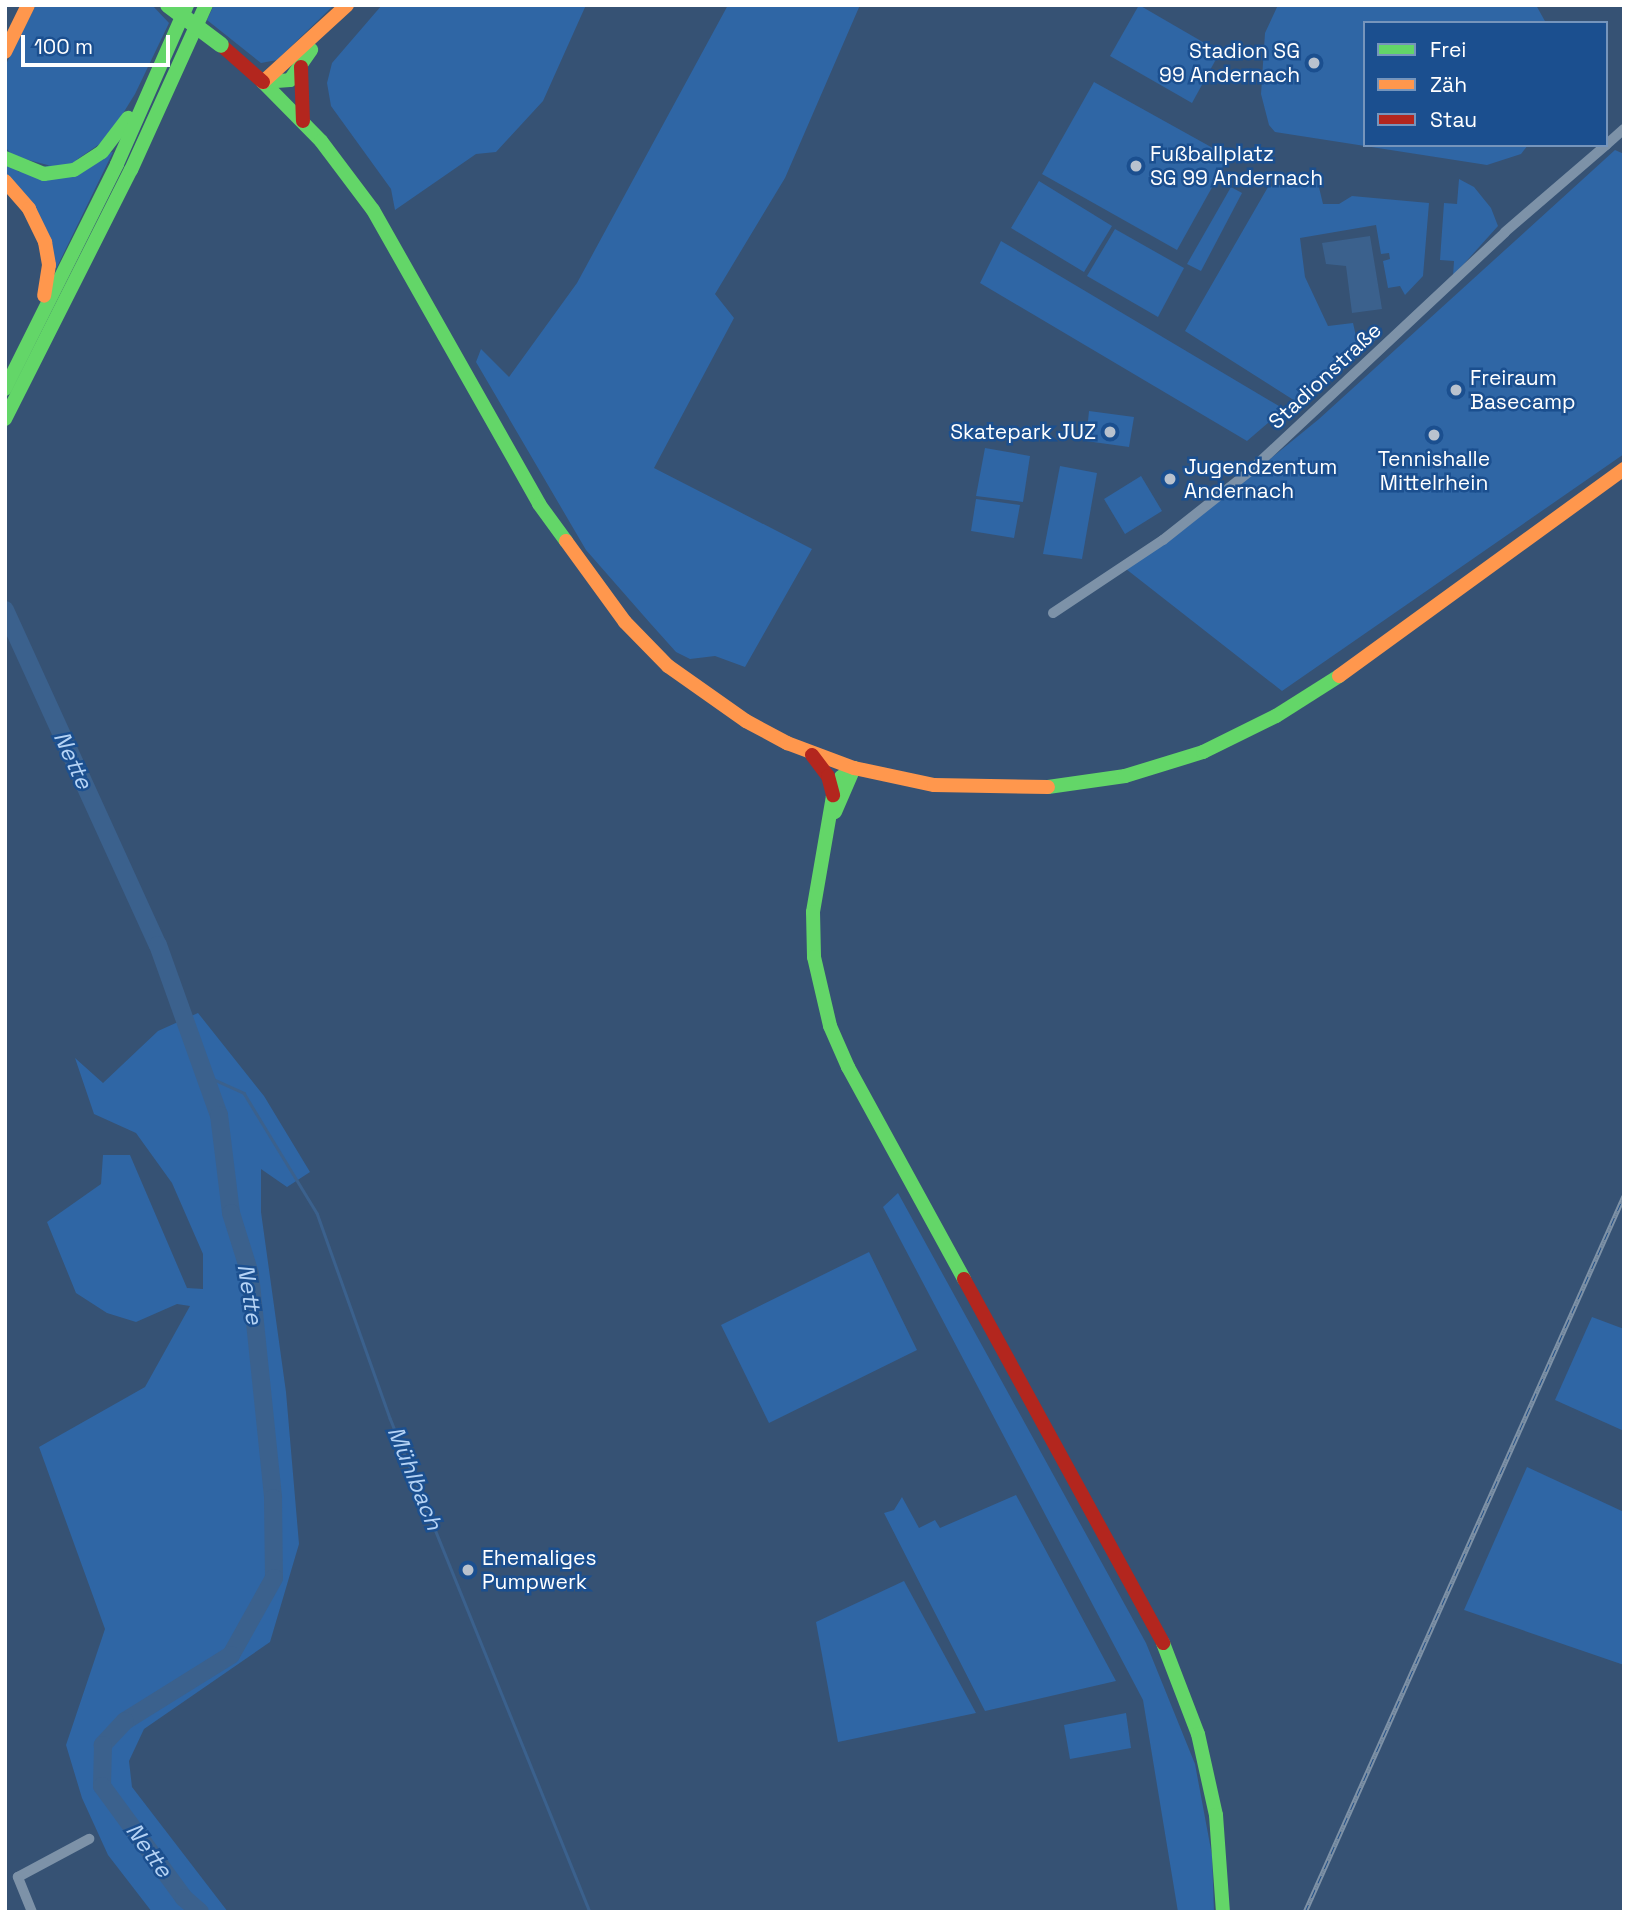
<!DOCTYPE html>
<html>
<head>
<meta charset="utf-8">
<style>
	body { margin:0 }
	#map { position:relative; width:1629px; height:1917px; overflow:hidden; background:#365274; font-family:"Space Grotesk",sans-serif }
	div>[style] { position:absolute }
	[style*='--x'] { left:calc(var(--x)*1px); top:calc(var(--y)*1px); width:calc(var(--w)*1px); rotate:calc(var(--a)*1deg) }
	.green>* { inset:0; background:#2f66a5 }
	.water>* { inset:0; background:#3b618d }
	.stream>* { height:2.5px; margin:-1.25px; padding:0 1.25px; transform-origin:1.25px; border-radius:1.25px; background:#3b618d }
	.river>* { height:18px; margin:-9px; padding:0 9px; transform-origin:9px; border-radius:9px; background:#3b618d }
	.street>* { height:10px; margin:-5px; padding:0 5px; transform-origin:5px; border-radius:5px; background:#7d92a8 }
	.fast>* { height:14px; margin:-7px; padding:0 7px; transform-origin:7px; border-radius:7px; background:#63d668 }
	.slow>* { height:14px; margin:-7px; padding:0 7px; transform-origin:7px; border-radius:7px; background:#ff974d }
	.jam>* { height:14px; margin:-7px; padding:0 7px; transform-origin:7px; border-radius:7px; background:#b3261e }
	.rail>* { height:5px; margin-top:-2.5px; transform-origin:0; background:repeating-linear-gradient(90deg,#1b4f8f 0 8px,#7e92a7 0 16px); box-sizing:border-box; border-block:2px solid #7e92a7 }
	.fast-bridge>* { height:16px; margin:-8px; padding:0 8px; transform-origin:8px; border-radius:8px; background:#63d668 }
	.dots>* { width:19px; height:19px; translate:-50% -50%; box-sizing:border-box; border:4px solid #1b4f8f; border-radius:50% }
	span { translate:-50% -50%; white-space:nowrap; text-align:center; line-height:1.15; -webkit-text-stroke:5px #1b4f8f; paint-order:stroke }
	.poi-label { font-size:21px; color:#fff }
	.right { translate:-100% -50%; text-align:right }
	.left { translate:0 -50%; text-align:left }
	.street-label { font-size:21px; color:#fff }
	.water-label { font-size:23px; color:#b5d3f5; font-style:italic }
	.frame { position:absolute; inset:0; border:7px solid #fff; pointer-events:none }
	.legend { position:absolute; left:1363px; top:21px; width:245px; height:126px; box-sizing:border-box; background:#1b4f8f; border:2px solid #7695bc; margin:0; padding:9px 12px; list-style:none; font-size:21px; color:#fff }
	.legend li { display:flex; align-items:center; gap:14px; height:35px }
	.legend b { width:35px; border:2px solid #7695bc }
	.scale { position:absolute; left:21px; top:35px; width:149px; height:32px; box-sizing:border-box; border:4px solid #fff; border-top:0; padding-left:9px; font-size:21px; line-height:24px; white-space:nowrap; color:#fff; -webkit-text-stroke:5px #1b4f8f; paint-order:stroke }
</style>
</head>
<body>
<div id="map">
	<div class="green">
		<i style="clip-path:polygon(36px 5px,152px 5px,169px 23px,135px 94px,107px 139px,63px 169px,13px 156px,5px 147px,5px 66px)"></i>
		<i style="clip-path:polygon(214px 5px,334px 5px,277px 60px,261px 63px,207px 20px)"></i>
		<i style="clip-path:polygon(382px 5px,586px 5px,543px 101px,496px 152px,476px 154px,395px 210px,391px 189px,331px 106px,327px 83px,332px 63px)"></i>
		<i style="clip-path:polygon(728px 5px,860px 5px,785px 178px,715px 294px,734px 318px,654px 468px,812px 549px,745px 667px,715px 656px,690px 659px,676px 652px,650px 623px,586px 550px,476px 362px,481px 349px,509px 377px,577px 283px)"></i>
		<i style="clip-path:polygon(1139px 5px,1220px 52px,1192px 103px,1110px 56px)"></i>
		<i style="clip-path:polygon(1278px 5px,1536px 5px,1546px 23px,1365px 23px,1365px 145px,1528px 145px,1521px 154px,1487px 165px,1275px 132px,1269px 125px,1261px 94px,1265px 33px)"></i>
		<i style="clip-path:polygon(1094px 82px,1229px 157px,1177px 250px,1042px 174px)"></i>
		<i style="clip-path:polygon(1615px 150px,1624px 154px,1624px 454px,1282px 691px,1126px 569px,1187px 527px,1319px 419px)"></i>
		<i style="clip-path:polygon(113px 152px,56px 269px,5px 176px,5px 162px,19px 172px)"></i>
		<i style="clip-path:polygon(1317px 179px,1323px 204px,1339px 204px,1352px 196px,1429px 203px,1423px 276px,1405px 295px,1400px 286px,1388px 288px,1383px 261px,1390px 259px,1389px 253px,1381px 254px,1376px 225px,1300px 238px,1305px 277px,1328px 326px,1353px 323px,1356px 336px,1381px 335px,1303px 406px,1185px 331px,1268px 187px)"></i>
		<i style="clip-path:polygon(1459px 179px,1474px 187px,1491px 208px,1498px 226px,1453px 276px,1454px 261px,1440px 260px,1444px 203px,1457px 204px)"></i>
		<i style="clip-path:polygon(1039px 181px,1112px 226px,1084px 272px,1011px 228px)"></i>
		<i style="clip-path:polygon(1231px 187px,1242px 193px,1201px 271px,1187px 264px)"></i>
		<i style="clip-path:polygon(1115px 229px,1184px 268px,1158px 317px,1087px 276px)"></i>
		<i style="clip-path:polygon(1001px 241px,1284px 409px,1247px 441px,980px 283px)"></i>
		<i style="clip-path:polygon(1089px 411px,1134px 417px,1129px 447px,1086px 441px)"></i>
		<i style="clip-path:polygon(985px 448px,1030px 456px,1023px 502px,976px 496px)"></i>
		<i style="clip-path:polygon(1060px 466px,1097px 473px,1082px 559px,1043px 554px)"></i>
		<i style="clip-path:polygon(1141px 476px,1162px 511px,1125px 534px,1104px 499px)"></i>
		<i style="clip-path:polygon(976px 499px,1020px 505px,1014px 538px,971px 531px)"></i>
		<i style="clip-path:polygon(198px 1013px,264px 1096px,310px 1172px,287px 1187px,261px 1169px,261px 1212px,286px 1392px,299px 1544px,270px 1642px,144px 1729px,129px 1761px,132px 1787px,228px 1912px,152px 1912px,108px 1855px,82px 1798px,66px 1745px,105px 1629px,39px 1447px,145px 1387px,190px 1306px,177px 1304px,136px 1322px,107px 1313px,76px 1293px,47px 1222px,101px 1184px,103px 1155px,130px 1155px,187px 1288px,203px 1289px,203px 1254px,172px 1183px,136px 1133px,94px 1114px,75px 1058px,103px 1083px,158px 1031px)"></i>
		<i style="clip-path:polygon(898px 1193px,1146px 1643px,1195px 1764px,1212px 1855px,1214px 1912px,1178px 1912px,1143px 1700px,883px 1207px)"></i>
		<i style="clip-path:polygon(869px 1252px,917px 1350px,769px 1423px,721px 1325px)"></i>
		<i style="clip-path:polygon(1592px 1317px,1624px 1329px,1624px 1431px,1555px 1400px)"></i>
		<i style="clip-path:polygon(1527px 1467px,1624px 1512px,1624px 1665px,1464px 1610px)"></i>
		<i style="clip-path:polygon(1016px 1495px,1116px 1681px,985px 1711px,884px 1513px,894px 1510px,902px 1497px,919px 1528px,935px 1520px,940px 1528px)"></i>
		<i style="clip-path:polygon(904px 1581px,976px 1713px,838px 1742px,816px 1622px)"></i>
		<i style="clip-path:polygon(1126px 1713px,1131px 1748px,1070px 1759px,1064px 1725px)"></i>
	</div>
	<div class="water">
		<i style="clip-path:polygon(1370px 236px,1382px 309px,1352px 313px,1346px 266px,1326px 264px,1322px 243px)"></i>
	</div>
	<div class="stream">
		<i style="--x:204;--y:1075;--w:44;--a:24.2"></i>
		<i style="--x:244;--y:1093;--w:140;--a:58.7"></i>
		<i style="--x:317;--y:1213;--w:218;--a:70.4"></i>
		<i style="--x:390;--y:1418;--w:533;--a:67.96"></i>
	</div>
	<div class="river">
		<i style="--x:5;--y:610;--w:368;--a:65.5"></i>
		<i style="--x:158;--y:945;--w:181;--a:70.3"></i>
		<i style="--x:219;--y:1115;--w:99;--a:83"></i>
		<i style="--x:231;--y:1213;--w:64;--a:72.7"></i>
		<i style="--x:250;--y:1274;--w:225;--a:84.1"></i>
		<i style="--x:273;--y:1498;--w:80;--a:89.3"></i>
		<i style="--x:274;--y:1578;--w:88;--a:119.2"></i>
		<i style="--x:231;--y:1655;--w:125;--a:148.1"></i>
		<i style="--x:125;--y:1721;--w:33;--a:133"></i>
		<i style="--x:103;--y:1745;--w:41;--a:91.4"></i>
		<i style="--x:102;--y:1786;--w:139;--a:53.8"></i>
		<i style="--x:184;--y:1898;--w:21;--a:41"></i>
	</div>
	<div class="street">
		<i style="--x:1606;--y:145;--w:24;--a:-42"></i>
		<i style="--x:1053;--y:613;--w:132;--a:-33.6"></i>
		<i style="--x:1163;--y:540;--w:111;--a:-38.4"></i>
		<i style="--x:1250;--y:471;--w:349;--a:-43.1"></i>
		<i style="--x:1505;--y:232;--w:133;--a:-40.7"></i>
		<i style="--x:32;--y:1912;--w:38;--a:-112"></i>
		<i style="--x:18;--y:1877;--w:81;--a:-28.2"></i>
	</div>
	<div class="fast">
		<i style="--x:263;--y:82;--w:83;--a:45.5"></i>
		<i style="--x:321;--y:141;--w:86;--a:53"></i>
		<i style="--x:373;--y:210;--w:338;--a:60.5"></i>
		<i style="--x:539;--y:504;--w:46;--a:53.9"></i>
		<i style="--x:263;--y:82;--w:27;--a:-4"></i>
		<i style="--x:290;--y:80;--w:37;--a:-55"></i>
		<i style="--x:5;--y:158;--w:42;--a:22.3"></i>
		<i style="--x:44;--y:174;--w:30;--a:-8"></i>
		<i style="--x:74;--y:170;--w:33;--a:-33"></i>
		<i style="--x:102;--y:152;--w:43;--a:-52.6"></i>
		<i style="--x:5;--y:389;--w:251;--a:-63.5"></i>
		<i style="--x:117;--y:164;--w:174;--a:-66.2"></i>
		<i style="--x:5;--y:419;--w:279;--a:-63.2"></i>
		<i style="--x:131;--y:170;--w:181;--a:-65.6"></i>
		<i style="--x:854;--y:768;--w:16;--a:145"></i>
		<i style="--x:841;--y:777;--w:21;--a:113"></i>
		<i style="--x:833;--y:796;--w:118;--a:99.8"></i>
		<i style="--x:813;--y:912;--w:45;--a:88.7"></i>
		<i style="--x:814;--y:957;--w:71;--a:76.9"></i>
		<i style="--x:830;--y:1026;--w:45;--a:66.3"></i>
		<i style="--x:848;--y:1067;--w:242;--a:61.3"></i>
		<i style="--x:1048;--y:787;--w:78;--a:-8.1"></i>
		<i style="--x:1125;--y:776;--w:82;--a:-17.1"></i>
		<i style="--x:1203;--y:752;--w:81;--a:-26.3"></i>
		<i style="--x:1276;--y:716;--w:75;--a:-32.4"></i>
		<i style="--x:835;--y:812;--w:48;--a:-66.6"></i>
		<i style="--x:1163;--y:1643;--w:97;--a:69"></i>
		<i style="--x:1198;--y:1734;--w:83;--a:77.5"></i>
		<i style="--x:1216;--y:1815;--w:97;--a:85.9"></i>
	</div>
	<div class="slow">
		<i style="--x:5;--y:52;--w:52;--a:-63.9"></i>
		<i style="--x:263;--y:82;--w:114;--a:-42.5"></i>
		<i style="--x:5;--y:181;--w:37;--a:49"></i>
		<i style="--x:29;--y:209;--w:37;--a:64"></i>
		<i style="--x:45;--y:242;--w:23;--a:80"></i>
		<i style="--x:49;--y:265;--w:31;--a:99"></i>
		<i style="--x:566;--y:541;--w:100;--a:53.9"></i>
		<i style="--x:625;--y:622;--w:62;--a:45.7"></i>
		<i style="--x:668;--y:666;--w:95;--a:35.2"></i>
		<i style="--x:746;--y:721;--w:47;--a:28.2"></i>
		<i style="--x:787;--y:743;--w:72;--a:20.5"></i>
		<i style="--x:854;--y:768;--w:82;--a:12"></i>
		<i style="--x:934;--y:785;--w:114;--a:1"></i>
		<i style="--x:1339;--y:676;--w:352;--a:-36"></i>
	</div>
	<div class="jam">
		<i style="--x:221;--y:45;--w:56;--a:41.4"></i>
		<i style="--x:301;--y:67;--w:54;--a:87.9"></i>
		<i style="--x:812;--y:755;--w:26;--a:53"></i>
		<i style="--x:828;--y:776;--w:20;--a:75"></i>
		<i style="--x:964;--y:1279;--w:415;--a:61.3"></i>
	</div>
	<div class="rail">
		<i style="--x:1305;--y:1912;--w:784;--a:-65.99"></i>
	</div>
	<div class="fast-bridge">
		<i style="--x:168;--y:5;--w:66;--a:37"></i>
	</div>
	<div class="dots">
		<i style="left:1314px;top:63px;background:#b9c2ce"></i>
		<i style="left:1136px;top:166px;background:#b9c2ce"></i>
		<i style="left:1456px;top:390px;background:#b9c2ce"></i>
		<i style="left:1110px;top:432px;background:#b9c2ce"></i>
		<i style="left:1434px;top:435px;background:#b9c2ce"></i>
		<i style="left:1170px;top:479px;background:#b9c2ce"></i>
		<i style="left:468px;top:1570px;background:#b9c2ce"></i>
	</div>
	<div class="poi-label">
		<span class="right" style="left:1300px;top:63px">Stadion SG<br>99 Andernach</span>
		<span class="left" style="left:1150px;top:166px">Fußballplatz<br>SG 99 Andernach</span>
		<span class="left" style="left:1470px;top:390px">Freiraum<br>Basecamp</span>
		<span class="right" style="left:1096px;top:432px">Skatepark JUZ</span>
		<span style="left:1434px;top:471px">Tennishalle<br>Mittelrhein</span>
		<span class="left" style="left:1184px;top:479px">Jugendzentum<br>Andernach</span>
		<span class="left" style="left:482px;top:1570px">Ehemaliges<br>Pumpwerk</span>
	</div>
	<div class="street-label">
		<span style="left:1325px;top:376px;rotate:-43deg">Stadionstraße</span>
	</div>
	<div class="water-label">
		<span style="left:73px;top:760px;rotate:65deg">Nette</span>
		<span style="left:250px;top:1294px;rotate:81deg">Nette</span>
		<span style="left:415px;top:1478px;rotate:68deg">Mühlbach</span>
		<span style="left:149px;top:1850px;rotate:54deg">Nette</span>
	</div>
	<div class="frame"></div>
	<ul class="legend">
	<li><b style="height:9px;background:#63d668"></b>Frei</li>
	<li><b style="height:9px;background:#ff974d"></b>Zäh</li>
	<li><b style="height:9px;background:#b3261e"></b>Stau</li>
	</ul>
	<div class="scale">100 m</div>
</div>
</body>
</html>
